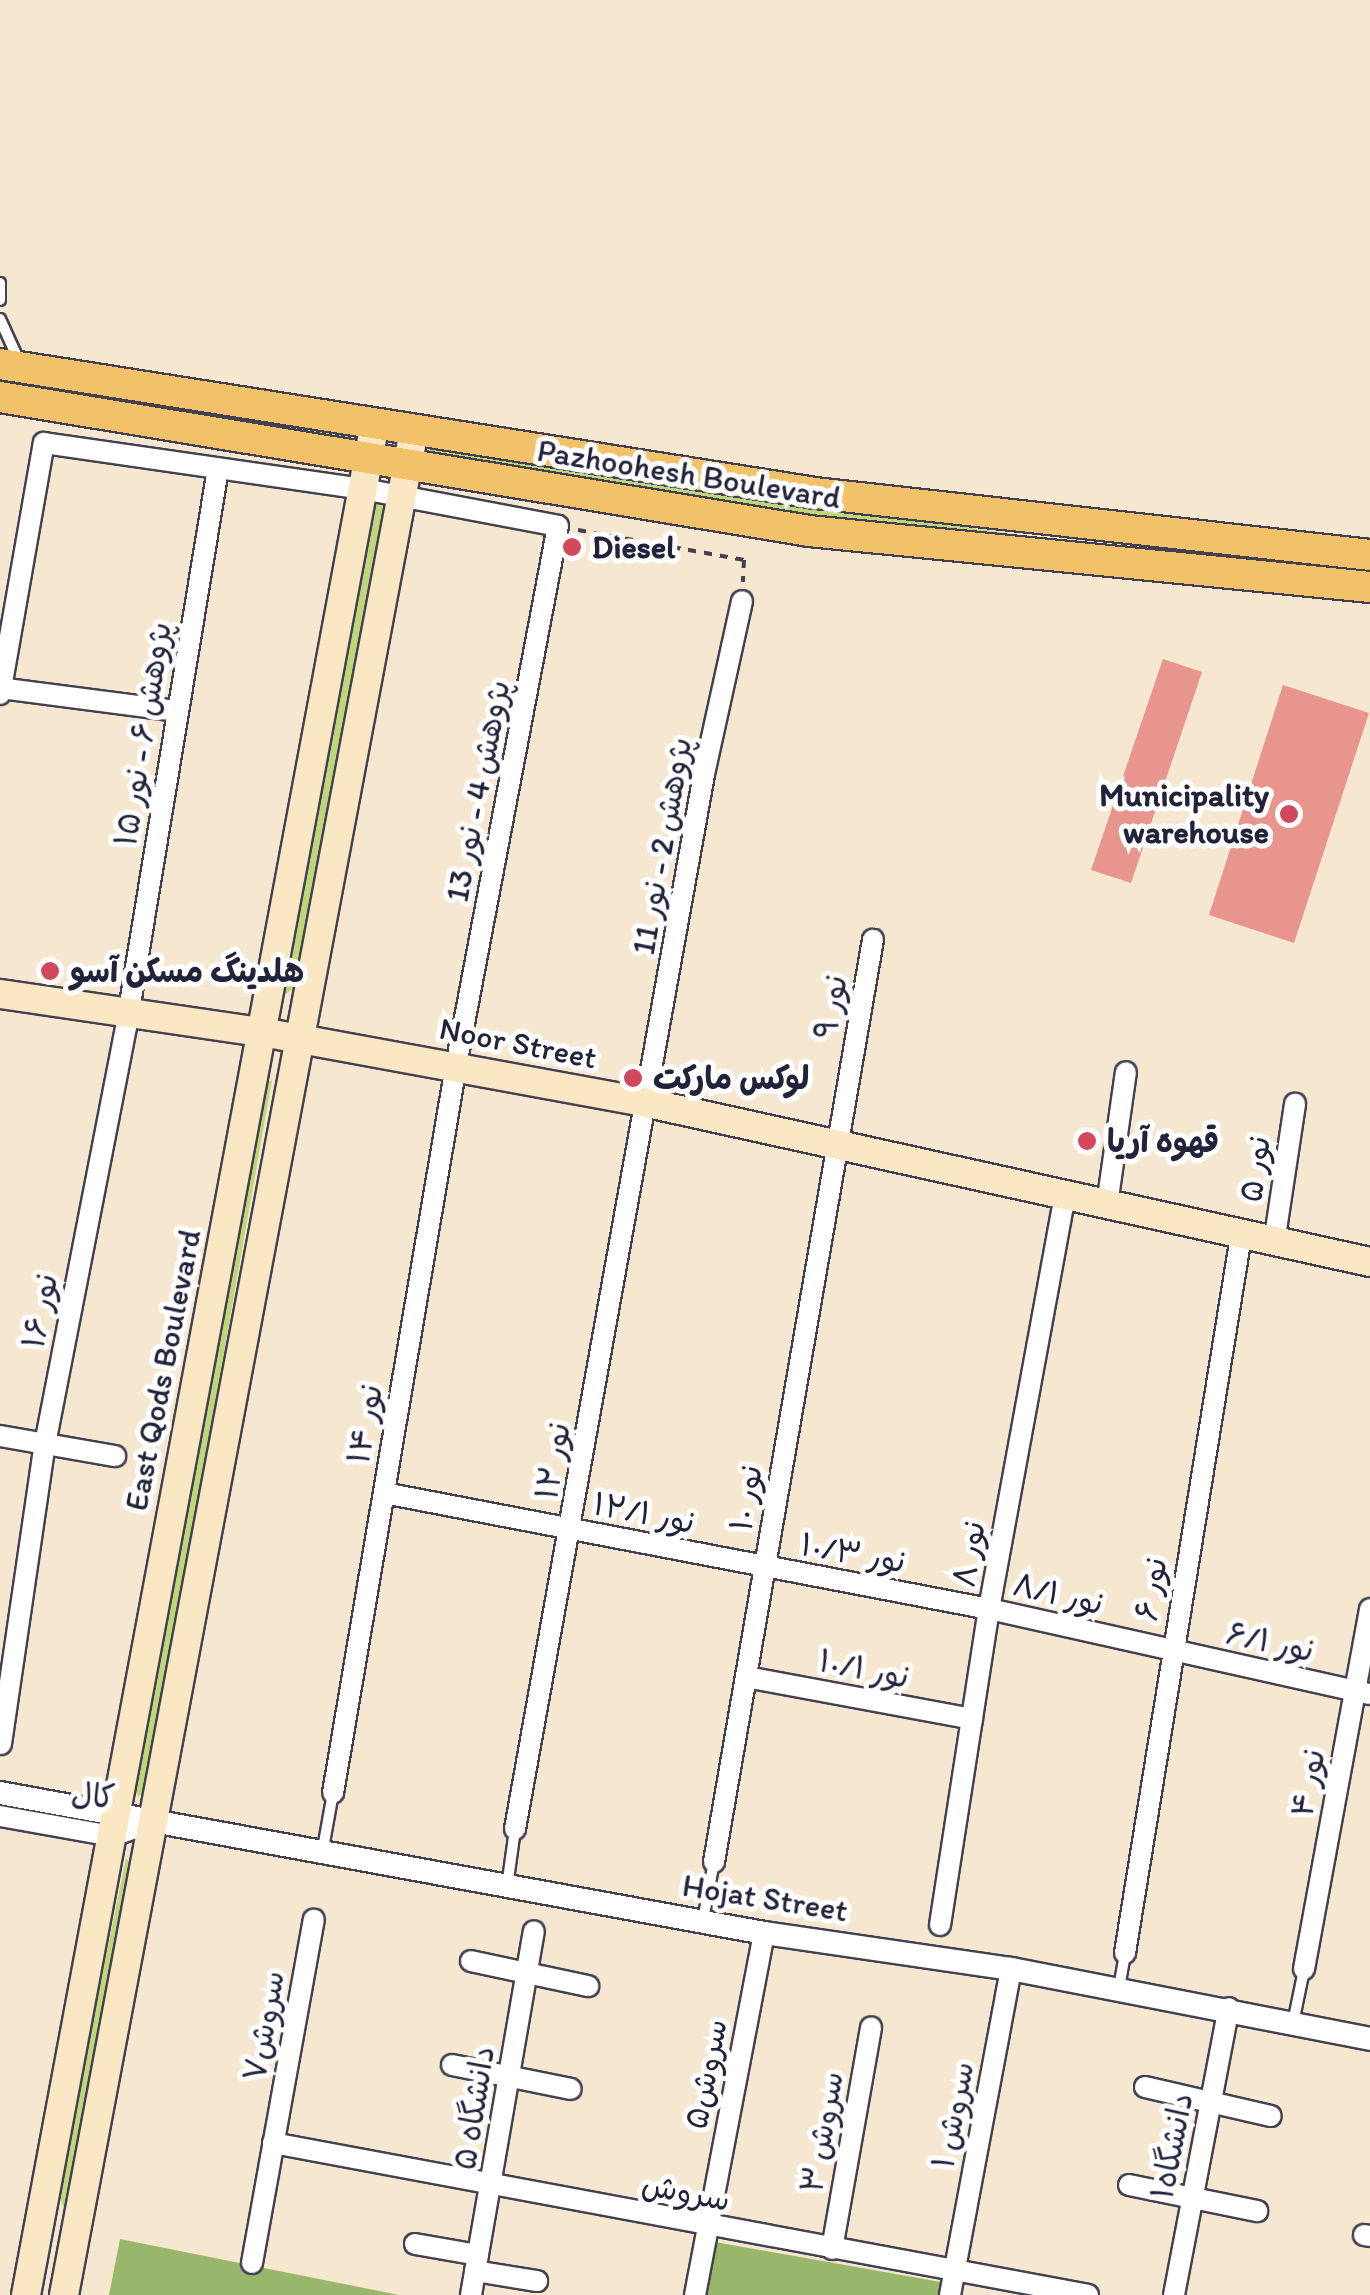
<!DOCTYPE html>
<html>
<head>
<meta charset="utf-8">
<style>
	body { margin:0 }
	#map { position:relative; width:1370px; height:2295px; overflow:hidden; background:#f6e7d0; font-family:Itim,"Playpen Sans Arabic",sans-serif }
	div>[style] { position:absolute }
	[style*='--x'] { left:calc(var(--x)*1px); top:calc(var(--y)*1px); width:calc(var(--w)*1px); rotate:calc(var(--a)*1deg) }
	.green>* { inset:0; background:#c0d67a }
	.forest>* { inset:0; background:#98b76a }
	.building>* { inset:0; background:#e8958d }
	.path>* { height:4px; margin-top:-2px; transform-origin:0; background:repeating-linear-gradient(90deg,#424051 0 8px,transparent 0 16px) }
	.roads { filter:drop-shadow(2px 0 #424051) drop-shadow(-2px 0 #424051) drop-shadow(0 2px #424051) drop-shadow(0 -2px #424051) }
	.service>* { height:10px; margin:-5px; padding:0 5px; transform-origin:5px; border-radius:5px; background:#fff }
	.minor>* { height:20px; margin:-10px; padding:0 10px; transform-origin:10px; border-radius:10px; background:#fff }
	.tertiary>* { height:22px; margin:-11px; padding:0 11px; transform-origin:11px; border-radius:11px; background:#fff }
	.secondary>* { height:28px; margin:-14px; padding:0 14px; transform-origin:14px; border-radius:14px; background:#fae7c3 }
	.primary>* { height:30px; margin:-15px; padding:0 15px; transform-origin:15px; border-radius:15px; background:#f2c26a }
	.dots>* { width:28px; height:28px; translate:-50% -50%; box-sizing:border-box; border:5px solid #fff; border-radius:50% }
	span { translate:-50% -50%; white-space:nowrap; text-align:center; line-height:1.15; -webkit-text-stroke:10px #fff; paint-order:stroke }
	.street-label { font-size:32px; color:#22223b }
	.poi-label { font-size:32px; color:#22223b; font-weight:700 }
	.left { translate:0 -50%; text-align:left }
	.right { translate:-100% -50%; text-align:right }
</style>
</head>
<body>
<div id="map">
	<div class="green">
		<i style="clip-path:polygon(0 375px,353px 432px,354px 437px,345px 440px,0 384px)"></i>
		<i style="clip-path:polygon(429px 449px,1027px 536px,1370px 569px,1370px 577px,876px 528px,424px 455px)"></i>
		<i style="clip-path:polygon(373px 498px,387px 500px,295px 987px,285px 995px)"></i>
		<i style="clip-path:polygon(272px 1080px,147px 1788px,138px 1797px,134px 1786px,265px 1084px)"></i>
		<i style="clip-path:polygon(126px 1858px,132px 1865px,52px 2294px,65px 2211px,58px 2193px)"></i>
	</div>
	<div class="forest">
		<i style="clip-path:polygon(120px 2239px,399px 2295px,109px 2295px)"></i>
		<i style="clip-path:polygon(715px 2242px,952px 2284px,948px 2295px,705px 2295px)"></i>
	</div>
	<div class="building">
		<i style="clip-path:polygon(1163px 659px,1202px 672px,1131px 883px,1091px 870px)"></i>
		<i style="clip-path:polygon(1283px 685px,1369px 713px,1294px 943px,1209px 915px)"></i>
	</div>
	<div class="path">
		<i style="--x:578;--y:530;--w:169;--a:10.2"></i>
		<i style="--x:744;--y:560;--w:22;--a:93"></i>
	</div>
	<div class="roads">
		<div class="service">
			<i style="--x:0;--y:283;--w:17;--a:90"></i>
			<i style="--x:0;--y:319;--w:46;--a:65.7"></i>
			<i style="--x:322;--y:1854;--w:62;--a:-79.8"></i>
			<i style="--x:507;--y:1887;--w:59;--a:-82.1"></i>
			<i style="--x:703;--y:1920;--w:59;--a:-79.3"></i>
			<i style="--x:1119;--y:1988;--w:36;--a:-80"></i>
			<i style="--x:1293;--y:2023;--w:54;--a:-78.3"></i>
		</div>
		<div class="minor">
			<i style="--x:0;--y:688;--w:179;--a:7.4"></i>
			<i style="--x:0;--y:694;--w:255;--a:-80.1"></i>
			<i style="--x:44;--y:443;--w:322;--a:8.2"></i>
			<i style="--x:363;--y:489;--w:198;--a:10.7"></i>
			<i style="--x:558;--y:526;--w:550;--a:100.7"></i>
			<i style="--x:456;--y:1066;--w:737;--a:99.6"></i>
			<i style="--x:1107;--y:1205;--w:134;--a:-81.9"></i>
			<i style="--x:1274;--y:1243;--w:141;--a:-81.4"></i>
			<i style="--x:0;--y:1436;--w:117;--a:9.9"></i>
			<i style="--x:384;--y:1493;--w:616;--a:10.85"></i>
			<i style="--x:989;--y:1609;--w:390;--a:12.6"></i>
			<i style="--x:746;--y:1677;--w:230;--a:10.5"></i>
			<i style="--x:1;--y:1744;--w:303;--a:-81.7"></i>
			<i style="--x:45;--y:1444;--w:442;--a:-79"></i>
			<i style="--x:129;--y:1010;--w:548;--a:-80.66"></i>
			<i style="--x:0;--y:1816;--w:114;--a:10.1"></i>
			<i style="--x:112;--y:1836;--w:39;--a:-19"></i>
			<i style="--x:515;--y:1829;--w:1072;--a:-79.84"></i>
			<i style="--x:704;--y:774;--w:177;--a:-77.6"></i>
			<i style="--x:714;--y:1862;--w:936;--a:-80.22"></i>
			<i style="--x:940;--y:1925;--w:320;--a:-81.2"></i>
			<i style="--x:989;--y:1609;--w:420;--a:-79.6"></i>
			<i style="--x:1125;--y:1953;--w:726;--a:-80.81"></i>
			<i style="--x:471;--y:1961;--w:120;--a:12.1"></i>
			<i style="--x:1304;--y:1969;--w:366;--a:-79.6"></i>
			<i style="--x:452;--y:2065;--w:121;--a:11.4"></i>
			<i style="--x:1145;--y:2087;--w:129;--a:13"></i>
			<i style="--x:273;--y:2143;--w:829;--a:10.56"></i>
			<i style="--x:1129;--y:2185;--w:131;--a:11.5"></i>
			<i style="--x:1364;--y:2235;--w:6;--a:9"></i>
			<i style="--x:415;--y:2244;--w:64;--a:9.9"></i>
			<i style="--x:832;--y:2249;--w:225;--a:-80"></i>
			<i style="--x:252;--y:2263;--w:349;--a:-79.8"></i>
			<i style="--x:475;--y:2271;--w:63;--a:9.2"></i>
			<i style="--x:471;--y:2295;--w:369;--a:-80.2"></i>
			<i style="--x:695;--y:2295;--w:369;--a:-79.2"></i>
			<i style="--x:950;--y:2295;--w:332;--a:-79.4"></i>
			<i style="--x:1174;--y:2295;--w:292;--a:-79.2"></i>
		</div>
		<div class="tertiary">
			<i style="--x:0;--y:1793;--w:777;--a:10.38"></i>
			<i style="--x:764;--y:1933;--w:250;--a:8.3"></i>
			<i style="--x:1011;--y:1969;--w:366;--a:11"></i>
		</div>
		<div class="secondary">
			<i style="--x:0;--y:994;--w:265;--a:8.3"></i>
			<i style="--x:262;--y:1032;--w:392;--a:10.4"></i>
			<i style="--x:648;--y:1103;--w:739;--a:12.42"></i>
			<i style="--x:26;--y:2295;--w:1904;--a:-79.44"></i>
			<i style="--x:64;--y:2295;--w:1898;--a:-79.37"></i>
		</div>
		<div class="primary">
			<i style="--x:0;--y:364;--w:825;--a:8.99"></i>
			<i style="--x:815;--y:493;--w:558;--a:6.37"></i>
			<i style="--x:0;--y:397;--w:820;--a:9.4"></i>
			<i style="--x:809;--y:531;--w:564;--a:5.7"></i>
		</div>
	</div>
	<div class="dots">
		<i style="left:572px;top:547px;background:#d1495b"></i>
		<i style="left:1289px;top:814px;background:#d1495b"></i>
		<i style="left:50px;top:971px;background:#d1495b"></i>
		<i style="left:633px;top:1078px;background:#d1495b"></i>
		<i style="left:1087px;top:1141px;background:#d1495b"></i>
	</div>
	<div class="street-label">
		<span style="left:689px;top:474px;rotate:9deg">Pazhoohesh Boulevard</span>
		<span style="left:143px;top:734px;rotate:-81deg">پژوهش ۶ - نور ۱۵</span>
		<span style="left:478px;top:791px;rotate:-79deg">پژوهش 4 - نور 13</span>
		<span style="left:662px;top:846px;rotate:-80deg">پژوهش 2 - نور 11</span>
		<span style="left:831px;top:1007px;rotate:-80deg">نور ۹</span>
		<span style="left:518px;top:1043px;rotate:11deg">Noor Street</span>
		<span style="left:1255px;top:1169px;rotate:-82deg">نور ۵</span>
		<span style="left:40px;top:1311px;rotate:-79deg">نور ۱۶</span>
		<span style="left:163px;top:1370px;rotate:-79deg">East Qods Boulevard</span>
		<span style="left:365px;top:1424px;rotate:-80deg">نور ۱۴</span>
		<span style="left:553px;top:1461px;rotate:-80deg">نور ۱۲</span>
		<span style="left:746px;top:1498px;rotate:-80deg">نور ۱۰</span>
		<span style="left:644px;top:1513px;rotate:11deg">نور ۱۲/۱</span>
		<span style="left:853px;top:1553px;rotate:10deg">نور ۱۰/۳</span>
		<span style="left:969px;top:1554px;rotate:-80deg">نور ۸</span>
		<span style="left:1151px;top:1589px;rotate:-80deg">نور ۶</span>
		<span style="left:1058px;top:1594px;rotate:13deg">نور ۸/۱</span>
		<span style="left:1270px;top:1642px;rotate:12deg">نور ۶/۱</span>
		<span style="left:864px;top:1669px;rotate:11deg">نور ۱۰/۱</span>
		<span style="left:1308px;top:1783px;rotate:-79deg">نور ۴</span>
		<span style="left:93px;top:1796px;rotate:4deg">کال</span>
		<span style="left:765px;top:1898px;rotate:9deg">Hojat Street</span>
		<span style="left:264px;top:2026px;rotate:-80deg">سروش۷</span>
		<span style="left:706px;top:2074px;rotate:-79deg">سروش۵</span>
		<span style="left:474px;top:2108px;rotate:-81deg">دانشگاه ۵</span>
		<span style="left:953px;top:2115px;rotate:-79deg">سروش ۱</span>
		<span style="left:822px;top:2132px;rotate:-80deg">سروش ۳</span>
		<span style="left:1172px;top:2146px;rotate:-79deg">دانشگاه۱</span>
		<span style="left:686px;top:2192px;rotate:11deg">سروش</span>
	</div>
	<div class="poi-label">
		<span class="left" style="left:592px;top:547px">Diesel</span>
		<span class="right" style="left:1269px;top:814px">Municipality<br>warehouse</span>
		<span class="left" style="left:70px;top:971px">هلدینگ مسکن آسو</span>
		<span class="left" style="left:653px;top:1078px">لوکس مارکت</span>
		<span class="left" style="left:1107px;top:1141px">قهوه آریا</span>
	</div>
</div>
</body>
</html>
